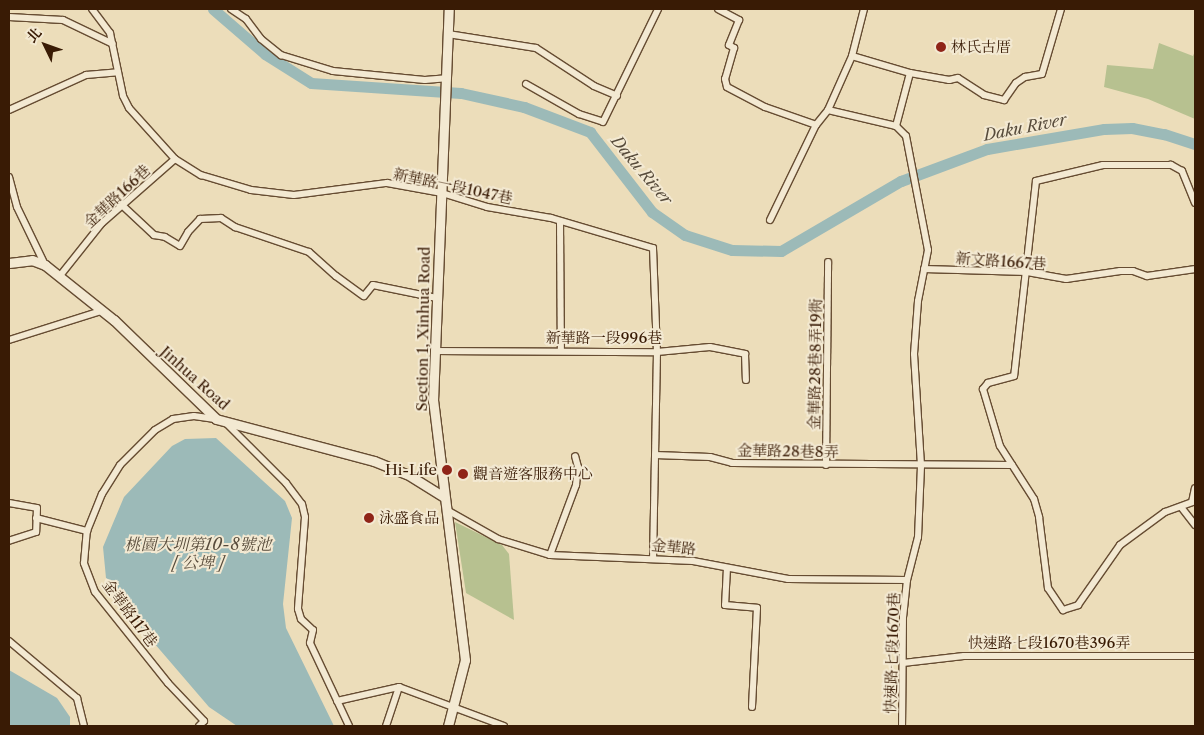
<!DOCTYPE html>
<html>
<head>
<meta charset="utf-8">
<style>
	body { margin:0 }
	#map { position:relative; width:1204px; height:735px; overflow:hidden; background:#ecddba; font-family:"Libre Caslon Text","Noto Serif TC",serif }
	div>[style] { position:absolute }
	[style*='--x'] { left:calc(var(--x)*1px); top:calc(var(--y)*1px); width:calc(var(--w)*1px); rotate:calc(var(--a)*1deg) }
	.green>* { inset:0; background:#b7c190 }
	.water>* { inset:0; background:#9cbab8 }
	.river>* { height:11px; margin:-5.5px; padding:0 5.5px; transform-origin:5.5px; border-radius:5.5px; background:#9cbab8 }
	.roads { filter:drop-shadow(1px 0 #664c32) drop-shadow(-1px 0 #664c32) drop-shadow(0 1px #664c32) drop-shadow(0 -1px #664c32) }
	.street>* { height:6px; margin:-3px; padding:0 3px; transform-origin:3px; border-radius:3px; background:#f3e9d2 }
	.secondary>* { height:9px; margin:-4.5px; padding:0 4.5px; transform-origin:4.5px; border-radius:4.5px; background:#f3e9d2 }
	.dots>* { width:14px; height:14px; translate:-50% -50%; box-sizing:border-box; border:2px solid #f3e9d2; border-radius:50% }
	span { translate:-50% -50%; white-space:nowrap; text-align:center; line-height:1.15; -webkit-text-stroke:4px #f3e9d2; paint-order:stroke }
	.poi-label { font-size:15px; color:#391b05 }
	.left { translate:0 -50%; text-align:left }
	.right { translate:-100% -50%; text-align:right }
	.street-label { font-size:15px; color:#391b05 }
	.water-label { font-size:16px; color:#574b3b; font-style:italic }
	.frame { position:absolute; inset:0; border:10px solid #391b05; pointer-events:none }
	.north { position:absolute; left:20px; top:20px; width:50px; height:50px; -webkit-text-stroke:4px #f3e9d2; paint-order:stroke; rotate:312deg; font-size:14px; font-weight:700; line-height:20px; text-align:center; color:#391b05 }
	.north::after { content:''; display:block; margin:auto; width:18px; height:22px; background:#391b05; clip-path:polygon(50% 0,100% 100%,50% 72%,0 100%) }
</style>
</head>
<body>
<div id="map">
	<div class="green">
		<i style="clip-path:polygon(1159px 43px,1193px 56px,1195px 51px,1195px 119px,1148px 99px,1104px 87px,1107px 65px,1153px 69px)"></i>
		<i style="clip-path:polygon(455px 522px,502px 545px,509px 554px,514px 620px,466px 593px)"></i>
	</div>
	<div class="water">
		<i style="clip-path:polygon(216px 438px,285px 501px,292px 518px,283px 604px,286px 628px,334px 726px,237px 726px,209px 707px,142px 629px,106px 578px,103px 547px,124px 497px,172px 446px,185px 439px)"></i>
		<i style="clip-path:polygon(9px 670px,57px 698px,70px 717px,70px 726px,9px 726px)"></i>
	</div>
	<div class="river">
		<i style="--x:213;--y:9;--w:69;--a:40.9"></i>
		<i style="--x:265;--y:54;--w:54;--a:32.2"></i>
		<i style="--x:311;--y:83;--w:150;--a:3.8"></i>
		<i style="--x:461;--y:93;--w:65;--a:12.5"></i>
		<i style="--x:524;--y:107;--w:71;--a:20.7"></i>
		<i style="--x:590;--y:132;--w:101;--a:52.2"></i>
		<i style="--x:652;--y:212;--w:40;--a:34.9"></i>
		<i style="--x:685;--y:235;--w:49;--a:17.7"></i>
		<i style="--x:732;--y:250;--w:49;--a:1.2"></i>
		<i style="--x:781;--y:251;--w:139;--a:-30.3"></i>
		<i style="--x:901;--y:181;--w:92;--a:-20.4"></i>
		<i style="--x:987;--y:149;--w:119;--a:-9.7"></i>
		<i style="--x:1104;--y:129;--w:28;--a:-2"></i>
		<i style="--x:1132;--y:128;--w:33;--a:11"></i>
		<i style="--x:1164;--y:134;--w:33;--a:18"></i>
	</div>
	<div class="roads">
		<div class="street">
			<i style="--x:92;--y:9;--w:30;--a:53"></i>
			<i style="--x:110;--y:33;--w:64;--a:78.3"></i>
			<i style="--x:123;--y:96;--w:13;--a:63"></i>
			<i style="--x:129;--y:108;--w:69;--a:48"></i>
			<i style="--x:175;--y:159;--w:31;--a:32"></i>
			<i style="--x:201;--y:175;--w:52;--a:16.7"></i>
			<i style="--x:251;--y:190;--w:43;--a:6.6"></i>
			<i style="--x:294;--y:195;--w:94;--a:-7.4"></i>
			<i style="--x:387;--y:183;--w:56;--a:10.3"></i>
			<i style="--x:442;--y:193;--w:47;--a:17.3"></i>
			<i style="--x:487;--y:207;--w:65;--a:9.8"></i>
			<i style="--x:551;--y:218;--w:106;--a:16.4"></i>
			<i style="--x:653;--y:248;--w:104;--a:87.8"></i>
			<i style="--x:657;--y:352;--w:205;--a:91.1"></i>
			<i style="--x:231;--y:9;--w:18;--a:34"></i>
			<i style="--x:246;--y:19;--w:25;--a:53"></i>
			<i style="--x:261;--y:39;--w:26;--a:39"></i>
			<i style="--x:281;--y:55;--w:54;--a:17.1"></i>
			<i style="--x:333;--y:71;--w:92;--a:5.6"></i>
			<i style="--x:425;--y:80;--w:21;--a:-5"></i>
			<i style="--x:718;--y:9;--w:24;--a:28"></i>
			<i style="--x:739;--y:20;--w:27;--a:112"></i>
			<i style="--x:729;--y:45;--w:6;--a:31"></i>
			<i style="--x:734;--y:48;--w:32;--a:106"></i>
			<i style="--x:725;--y:79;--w:8;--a:76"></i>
			<i style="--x:727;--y:87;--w:43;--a:27.8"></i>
			<i style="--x:765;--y:107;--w:54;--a:19.4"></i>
			<i style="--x:9;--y:17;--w:54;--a:3.2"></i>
			<i style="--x:63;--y:20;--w:55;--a:25.6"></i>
			<i style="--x:448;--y:34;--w:89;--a:9"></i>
			<i style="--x:536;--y:48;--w:69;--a:33.2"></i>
			<i style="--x:594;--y:86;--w:25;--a:23"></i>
			<i style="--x:852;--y:56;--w:60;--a:16.3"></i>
			<i style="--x:910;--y:73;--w:55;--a:104.8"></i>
			<i style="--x:910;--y:73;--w:40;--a:10"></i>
			<i style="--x:949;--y:80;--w:9;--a:-13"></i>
			<i style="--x:958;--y:78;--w:31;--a:33"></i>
			<i style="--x:984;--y:95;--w:21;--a:14"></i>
			<i style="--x:1004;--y:100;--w:21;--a:-55"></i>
			<i style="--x:1016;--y:83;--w:11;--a:-34"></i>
			<i style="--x:1025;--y:77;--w:17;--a:-10"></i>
			<i style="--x:1042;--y:74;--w:68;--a:-73.7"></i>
			<i style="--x:526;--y:84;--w:61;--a:29.5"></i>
			<i style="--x:579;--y:114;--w:25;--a:18"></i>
			<i style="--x:603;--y:122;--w:126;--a:-64"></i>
			<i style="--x:9;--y:110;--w:85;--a:-24.4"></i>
			<i style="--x:86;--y:75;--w:32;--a:-5"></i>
			<i style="--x:828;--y:110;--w:59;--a:-66"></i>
			<i style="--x:852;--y:56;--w:49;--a:-75.7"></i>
			<i style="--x:9;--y:177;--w:31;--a:75"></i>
			<i style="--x:17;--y:207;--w:64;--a:64.2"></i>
			<i style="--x:1195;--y:203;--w:35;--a:-112"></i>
			<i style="--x:1182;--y:171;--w:13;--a:-151"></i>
			<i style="--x:1171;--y:165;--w:68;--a:180"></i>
			<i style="--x:1103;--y:165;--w:69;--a:166.6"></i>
			<i style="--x:1036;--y:181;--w:196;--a:96.4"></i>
			<i style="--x:1014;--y:376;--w:27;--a:165"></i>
			<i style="--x:988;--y:383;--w:8;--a:130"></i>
			<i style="--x:983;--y:389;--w:59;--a:73.4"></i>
			<i style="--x:1000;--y:446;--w:63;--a:57.3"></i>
			<i style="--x:1034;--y:499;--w:19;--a:74"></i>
			<i style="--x:1039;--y:517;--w:72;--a:82.8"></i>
			<i style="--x:1048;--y:588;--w:27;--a:56"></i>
			<i style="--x:1063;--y:610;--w:16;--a:-18"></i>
			<i style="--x:1078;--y:605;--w:73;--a:-55"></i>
			<i style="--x:1120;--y:545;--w:56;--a:-36.3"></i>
			<i style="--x:1165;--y:512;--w:29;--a:-20"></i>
			<i style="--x:1192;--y:502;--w:14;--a:-78"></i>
			<i style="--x:124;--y:207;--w:41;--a:43"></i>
			<i style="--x:154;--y:235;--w:11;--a:10"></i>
			<i style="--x:165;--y:237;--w:17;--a:31"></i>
			<i style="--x:180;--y:246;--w:16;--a:-60"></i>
			<i style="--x:188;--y:232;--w:18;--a:-47"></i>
			<i style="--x:200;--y:219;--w:21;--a:-3"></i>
			<i style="--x:221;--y:218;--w:17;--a:33"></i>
			<i style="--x:235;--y:227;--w:78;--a:18.7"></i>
			<i style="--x:309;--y:252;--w:36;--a:42"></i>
			<i style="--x:336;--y:276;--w:34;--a:36"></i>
			<i style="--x:364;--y:296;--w:14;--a:-51"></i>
			<i style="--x:373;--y:285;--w:65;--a:11.5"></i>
			<i style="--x:770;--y:220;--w:106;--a:-64.2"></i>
			<i style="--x:816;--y:125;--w:19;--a:-51"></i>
			<i style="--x:828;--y:110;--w:70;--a:13.2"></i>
			<i style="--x:896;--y:126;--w:14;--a:45"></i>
			<i style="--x:906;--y:136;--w:116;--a:79.1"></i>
			<i style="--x:928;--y:250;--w:52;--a:101.1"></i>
			<i style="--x:918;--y:301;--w:53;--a:94.3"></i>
			<i style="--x:914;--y:354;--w:112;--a:86.4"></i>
			<i style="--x:921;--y:466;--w:71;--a:92.4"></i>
			<i style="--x:918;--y:537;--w:44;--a:104.3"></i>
			<i style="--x:907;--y:580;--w:36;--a:96"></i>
			<i style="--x:903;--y:616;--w:110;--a:90.5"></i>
			<i style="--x:560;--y:221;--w:130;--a:89.6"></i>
			<i style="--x:924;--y:269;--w:103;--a:1.7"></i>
			<i style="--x:1027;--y:272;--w:40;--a:10"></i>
			<i style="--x:1066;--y:279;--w:55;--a:-8.4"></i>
			<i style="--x:1120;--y:271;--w:13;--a:0"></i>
			<i style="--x:1133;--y:271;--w:15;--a:20"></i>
			<i style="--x:1147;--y:276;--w:49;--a:-8.3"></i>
			<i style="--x:59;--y:277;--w:69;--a:-51.5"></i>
			<i style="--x:102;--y:223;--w:97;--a:-41.2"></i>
			<i style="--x:9;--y:340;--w:96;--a:-17.5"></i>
			<i style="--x:434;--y:351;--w:223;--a:0.3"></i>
			<i style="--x:657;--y:352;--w:53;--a:-5.4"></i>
			<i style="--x:710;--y:347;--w:36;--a:11"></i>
			<i style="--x:745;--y:354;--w:26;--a:88"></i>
			<i style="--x:226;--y:423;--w:85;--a:45"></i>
			<i style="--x:286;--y:483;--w:26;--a:53"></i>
			<i style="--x:302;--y:504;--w:13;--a:77"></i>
			<i style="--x:305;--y:517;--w:92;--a:94.4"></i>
			<i style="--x:298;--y:609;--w:10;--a:73"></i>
			<i style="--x:301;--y:619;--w:16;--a:43"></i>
			<i style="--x:313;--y:630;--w:13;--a:103"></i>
			<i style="--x:310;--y:643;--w:92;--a:64.8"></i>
			<i style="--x:655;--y:455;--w:55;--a:2.1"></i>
			<i style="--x:710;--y:457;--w:23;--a:15"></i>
			<i style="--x:732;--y:463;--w:280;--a:0.4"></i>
			<i style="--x:826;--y:465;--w:203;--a:-89.4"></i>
			<i style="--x:9;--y:503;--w:28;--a:10"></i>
			<i style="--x:37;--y:508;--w:24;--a:92"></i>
			<i style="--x:36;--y:532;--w:28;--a:162"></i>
			<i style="--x:1181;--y:507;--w:23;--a:52"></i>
			<i style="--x:447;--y:510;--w:59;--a:29.6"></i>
			<i style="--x:498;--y:539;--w:54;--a:17.1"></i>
			<i style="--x:550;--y:555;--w:143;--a:2.4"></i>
			<i style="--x:693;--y:561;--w:97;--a:10.7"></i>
			<i style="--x:788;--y:579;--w:119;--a:0.5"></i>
			<i style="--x:36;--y:518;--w:53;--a:14.3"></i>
			<i style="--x:550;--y:555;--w:75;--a:-69.6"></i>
			<i style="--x:576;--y:485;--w:18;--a:-84"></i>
			<i style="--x:578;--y:467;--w:11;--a:-105"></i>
			<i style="--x:727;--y:568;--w:37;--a:93"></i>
			<i style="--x:725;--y:605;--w:32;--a:5"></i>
			<i style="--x:757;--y:608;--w:99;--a:92.9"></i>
			<i style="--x:9;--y:641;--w:89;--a:40"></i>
			<i style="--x:77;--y:698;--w:29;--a:76"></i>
			<i style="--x:903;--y:663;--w:61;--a:-6.5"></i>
			<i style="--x:964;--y:656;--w:231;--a:0"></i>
			<i style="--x:337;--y:701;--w:64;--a:-12.7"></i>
			<i style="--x:399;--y:687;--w:112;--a:20.4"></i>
			<i style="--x:199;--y:726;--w:7;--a:-45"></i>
			<i style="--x:204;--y:721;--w:52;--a:-133.5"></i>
			<i style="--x:168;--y:683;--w:117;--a:-128.7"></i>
			<i style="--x:95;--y:592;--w:31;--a:-111"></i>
			<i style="--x:84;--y:563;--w:32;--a:-85"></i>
			<i style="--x:87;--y:531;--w:40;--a:-68"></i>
			<i style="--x:102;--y:494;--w:34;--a:-58"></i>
			<i style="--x:120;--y:465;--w:49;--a:-45"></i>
			<i style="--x:155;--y:430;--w:21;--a:-31"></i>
			<i style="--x:173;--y:419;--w:21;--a:-8"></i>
			<i style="--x:194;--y:416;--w:21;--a:8"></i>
			<i style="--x:386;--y:726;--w:41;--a:-71.6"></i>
		</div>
		<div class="secondary">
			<i style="--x:9;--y:263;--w:23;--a:-7"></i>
			<i style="--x:32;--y:260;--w:14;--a:21"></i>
			<i style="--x:45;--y:265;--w:88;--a:38.6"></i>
			<i style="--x:114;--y:320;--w:142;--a:44.1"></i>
			<i style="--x:216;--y:419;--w:163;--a:14.9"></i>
			<i style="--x:374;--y:461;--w:35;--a:22"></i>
			<i style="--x:407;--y:474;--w:44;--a:31.9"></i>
			<i style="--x:448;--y:726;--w:68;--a:-75.6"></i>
			<i style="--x:465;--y:660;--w:261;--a:-97"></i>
			<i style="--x:433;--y:401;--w:392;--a:-87.7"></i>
		</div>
	</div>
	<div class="dots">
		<i style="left:941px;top:47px;background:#8f2418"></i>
		<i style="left:447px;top:470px;background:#8f2418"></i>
		<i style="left:463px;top:474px;background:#8f2418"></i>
		<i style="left:369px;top:518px;background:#8f2418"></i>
	</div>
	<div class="poi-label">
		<span class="left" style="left:951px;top:47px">林氏古厝</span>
		<span class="right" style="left:437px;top:470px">Hi-Life</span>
		<span class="left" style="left:473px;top:474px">觀音遊客服務中心</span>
		<span class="left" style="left:379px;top:518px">泳盛食品</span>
	</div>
	<div class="street-label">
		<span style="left:453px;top:186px;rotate:12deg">新華路一段1047巷</span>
		<span style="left:117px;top:196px;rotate:-43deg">金華路166巷</span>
		<span style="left:1001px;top:261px;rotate:4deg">新文路1667巷</span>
		<span style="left:423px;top:329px;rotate:-89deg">Section 1, Xinhua Road</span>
		<span style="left:604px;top:338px">新華路一段996巷</span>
		<span style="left:815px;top:364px;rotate:-89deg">金華路28巷8弄19衖</span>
		<span style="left:195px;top:378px;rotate:42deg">Jinhua Road</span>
		<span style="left:788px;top:451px;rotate:1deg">金華路28巷8弄</span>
		<span style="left:674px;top:547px;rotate:6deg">金華路</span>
		<span style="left:130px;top:613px;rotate:53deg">金華路117巷</span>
		<span style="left:1049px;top:643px">快速路七段1670巷396弄</span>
		<span style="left:892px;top:653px;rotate:-88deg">快速路七段1670巷</span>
	</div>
	<div class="water-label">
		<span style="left:1025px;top:127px;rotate:-11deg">Daku River</span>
		<span style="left:642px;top:170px;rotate:50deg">Daku River</span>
		<span style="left:198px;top:553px">桃園大圳第10-8號池<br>[ 公埤 ]</span>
	</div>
	<div class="frame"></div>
	<div class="north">北</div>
</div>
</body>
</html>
